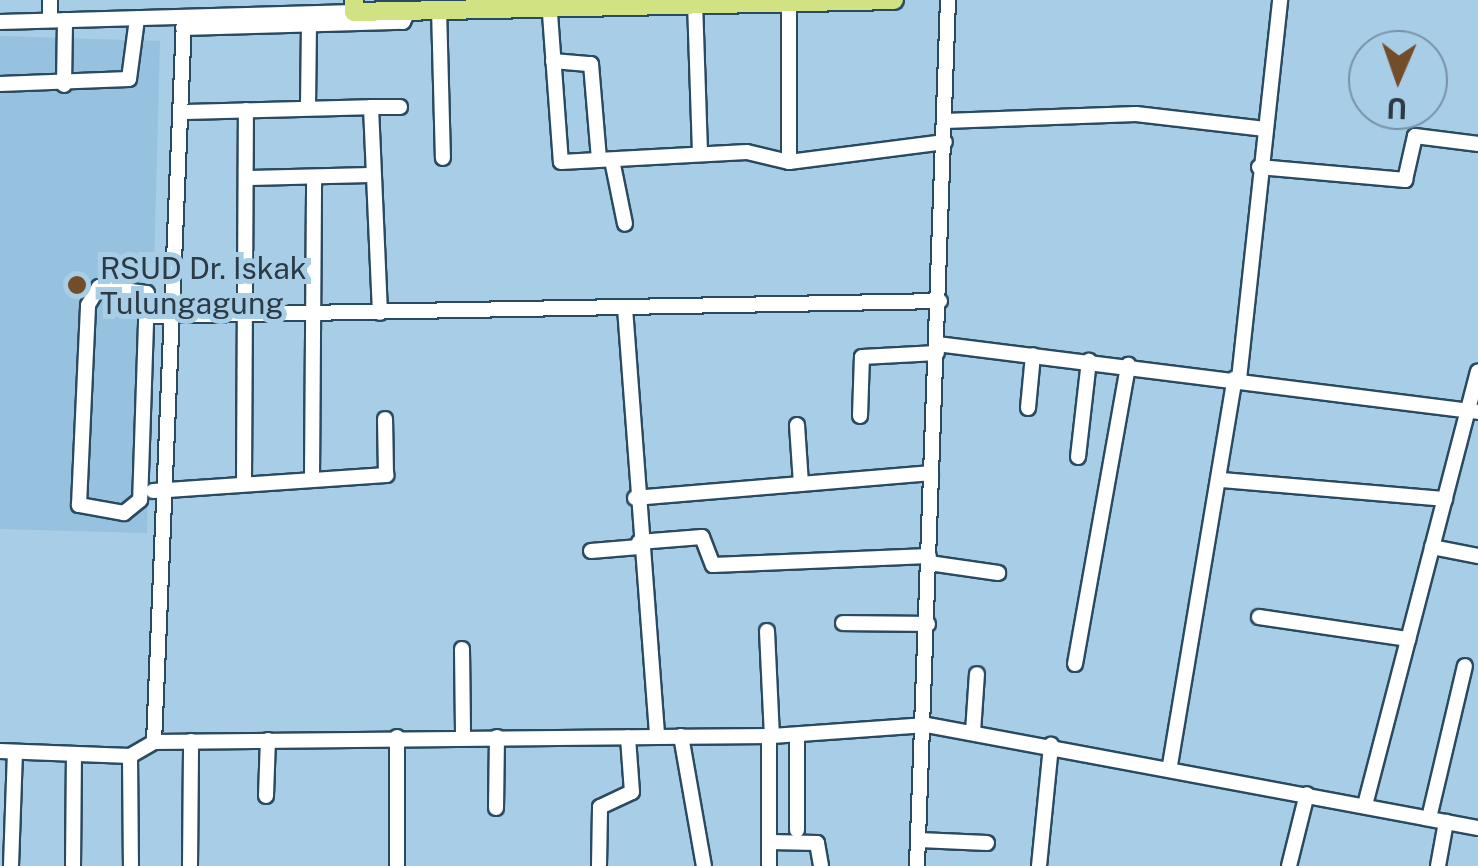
<!DOCTYPE html>
<html>
<head>
<meta charset="utf-8">
<style>
	body { margin:0 }
	#map { position:relative; width:1478px; height:866px; overflow:hidden; background:#a8cde7; font-family:"Public Sans",sans-serif }
	div>[style] { position:absolute }
	[style*='--x'] { left:calc(var(--x)*1px); top:calc(var(--y)*1px); width:calc(var(--w)*1px); rotate:calc(var(--a)*1deg) }
	.built>* { inset:0; background:#96c1df }
	.roads { filter:drop-shadow(2px 0 #2a4a60) drop-shadow(-2px 0 #2a4a60) drop-shadow(0 2px #2a4a60) drop-shadow(0 -2px #2a4a60) }
	.minor>* { height:14px; margin:-7px; padding:0 7px; transform-origin:7px; border-radius:7px; background:#fff }
	.major>* { height:18px; margin:-9px; padding:0 9px; transform-origin:9px; border-radius:9px; background:#d1e283 }
	.dots>* { width:28px; height:28px; translate:-50% -50%; box-sizing:border-box; border:5px solid #a8cde7; border-radius:50% }
	span { translate:-50% -50%; white-space:nowrap; text-align:center; line-height:1.15; -webkit-text-stroke:10px #a8cde7; paint-order:stroke }
	.poi-label { font-size:30px; color:#2c3a45 }
	.left { translate:0 -50%; text-align:left }
	.north { position:absolute; left:1348px; top:30px; width:100px; height:100px; box-sizing:border-box; background:#a8cde7; border:2px solid #7692a6; border-radius:50%; rotate:182deg; font-size:28px; font-weight:700; line-height:40px; text-align:center; color:#2c3a45 }
	.north::after { content:''; display:block; margin:auto; width:35px; height:45px; background:#734c2a; clip-path:polygon(50% 0,100% 100%,50% 72%,0 100%) }
</style>
</head>
<body>
<div id="map">
	<div class="built">
		<i style="clip-path:polygon(0 36px,160px 41px,147px 533px,0 529px)"></i>
	</div>
	<div class="roads">
		<div class="minor">
			<i style="--x:50;--y:0;--w:20;--a:90"></i>
			<i style="--x:549;--y:0;--w:162;--a:85.8"></i>
			<i style="--x:561;--y:162;--w:186;--a:-3.1"></i>
			<i style="--x:747;--y:152;--w:43;--a:13.4"></i>
			<i style="--x:789;--y:162;--w:157;--a:-7.3"></i>
			<i style="--x:695;--y:2;--w:151;--a:88.1"></i>
			<i style="--x:439;--y:8;--w:150;--a:88.5"></i>
			<i style="--x:0;--y:22;--w:354;--a:-1.6"></i>
			<i style="--x:183;--y:28;--w:220;--a:-1.6"></i>
			<i style="--x:403;--y:22;--w:14;--a:-65"></i>
			<i style="--x:553;--y:61;--w:38;--a:5"></i>
			<i style="--x:591;--y:64;--w:96;--a:85.2"></i>
			<i style="--x:0;--y:84;--w:129;--a:-2.2"></i>
			<i style="--x:129;--y:79;--w:61;--a:-82.4"></i>
			<i style="--x:64;--y:85;--w:65;--a:-89.1"></i>
			<i style="--x:308;--y:106;--w:87;--a:-89.3"></i>
			<i style="--x:371;--y:107;--w:29;--a:0"></i>
			<i style="--x:183;--y:112;--w:188;--a:-1.5"></i>
			<i style="--x:371;--y:107;--w:206;--a:87.5"></i>
			<i style="--x:945;--y:121;--w:191;--a:-2.1"></i>
			<i style="--x:1136;--y:114;--w:130;--a:6.6"></i>
			<i style="--x:612;--y:160;--w:65;--a:78.5"></i>
			<i style="--x:789;--y:162;--w:161;--a:-90"></i>
			<i style="--x:1259;--y:167;--w:147;--a:5.1"></i>
			<i style="--x:1405;--y:180;--w:45;--a:-77.2"></i>
			<i style="--x:1415;--y:136;--w:64;--a:7.2"></i>
			<i style="--x:247;--y:178;--w:126;--a:-1.4"></i>
			<i style="--x:99;--y:287;--w:48;--a:7.1"></i>
			<i style="--x:147;--y:293;--w:207;--a:91.9"></i>
			<i style="--x:140;--y:500;--w:21;--a:141"></i>
			<i style="--x:124;--y:513;--w:46;--a:-169.9"></i>
			<i style="--x:79;--y:505;--w:200;--a:-87.4"></i>
			<i style="--x:88;--y:305;--w:21;--a:-59"></i>
			<i style="--x:625;--y:308;--w:429;--a:85.7"></i>
			<i style="--x:146;--y:316;--w:794;--a:-1.08"></i>
			<i style="--x:937;--y:344;--w:545;--a:7.16"></i>
			<i style="--x:1239;--y:379;--w:381;--a:-83.8"></i>
			<i style="--x:1028;--y:408;--w:53;--a:-84.6"></i>
			<i style="--x:860;--y:416;--w:59;--a:-88.1"></i>
			<i style="--x:862;--y:357;--w:75;--a:-3.1"></i>
			<i style="--x:797;--y:425;--w:59;--a:86.1"></i>
			<i style="--x:1078;--y:457;--w:97;--a:-83.5"></i>
			<i style="--x:312;--y:479;--w:302;--a:-89.6"></i>
			<i style="--x:1223;--y:480;--w:223;--a:4.9"></i>
			<i style="--x:244;--y:482;--w:372;--a:-89.7"></i>
			<i style="--x:153;--y:491;--w:234;--a:-3.9"></i>
			<i style="--x:386;--y:475;--w:56;--a:-91"></i>
			<i style="--x:635;--y:498;--w:297;--a:-4.8"></i>
			<i style="--x:639;--y:542;--w:63;--a:-4.5"></i>
			<i style="--x:702;--y:537;--w:30;--a:69"></i>
			<i style="--x:713;--y:565;--w:216;--a:-2.4"></i>
			<i style="--x:1432;--y:547;--w:47;--a:11.1"></i>
			<i style="--x:591;--y:551;--w:48;--a:-4.8"></i>
			<i style="--x:929;--y:563;--w:70;--a:8.2"></i>
			<i style="--x:1259;--y:617;--w:151;--a:8.4"></i>
			<i style="--x:843;--y:623;--w:85;--a:0.7"></i>
			<i style="--x:767;--y:631;--w:105;--a:87.3"></i>
			<i style="--x:462;--y:649;--w:88;--a:89.3"></i>
			<i style="--x:1075;--y:664;--w:304;--a:-79.9"></i>
			<i style="--x:973;--y:732;--w:58;--a:-86.1"></i>
			<i style="--x:681;--y:736;--w:132;--a:80"></i>
			<i style="--x:769;--y:736;--w:130;--a:90"></i>
			<i style="--x:154;--y:742;--w:618;--a:-0.56"></i>
			<i style="--x:772;--y:736;--w:155;--a:-4.1"></i>
			<i style="--x:927;--y:725;--w:561;--a:10.59"></i>
			<i style="--x:0;--y:751;--w:130;--a:2.2"></i>
			<i style="--x:130;--y:756;--w:28;--a:-30"></i>
			<i style="--x:154;--y:742;--w:724;--a:-87.62"></i>
			<i style="--x:130;--y:756;--w:110;--a:89.5"></i>
			<i style="--x:1170;--y:765;--w:392;--a:-80.5"></i>
			<i style="--x:266;--y:796;--w:56;--a:-88"></i>
			<i style="--x:1365;--y:805;--w:448;--a:-75.4"></i>
			<i style="--x:496;--y:808;--w:71;--a:-89.2"></i>
			<i style="--x:1429;--y:818;--w:156;--a:-76.7"></i>
			<i style="--x:797;--y:830;--w:94;--a:-90"></i>
			<i style="--x:919;--y:840;--w:68;--a:2.5"></i>
			<i style="--x:770;--y:842;--w:47;--a:1.2"></i>
			<i style="--x:817;--y:843;--w:23;--a:80"></i>
			<i style="--x:11;--y:866;--w:114;--a:-88"></i>
			<i style="--x:73;--y:866;--w:111;--a:-89.5"></i>
			<i style="--x:190;--y:866;--w:125;--a:-89.5"></i>
			<i style="--x:397;--y:866;--w:129;--a:-90"></i>
			<i style="--x:599;--y:866;--w:59;--a:-89"></i>
			<i style="--x:600;--y:807;--w:35;--a:-25"></i>
			<i style="--x:632;--y:792;--w:55;--a:-94.2"></i>
			<i style="--x:917;--y:866;--w:867;--a:-87.95"></i>
			<i style="--x:1039;--y:866;--w:122;--a:-84.3"></i>
			<i style="--x:1289;--y:866;--w:74;--a:-76"></i>
			<i style="--x:1438;--y:866;--w:45;--a:-79.7"></i>
		</div>
		<div class="major">
			<i style="--x:354;--y:0;--w:12;--a:90"></i>
			<i style="--x:354;--y:12;--w:540;--a:-1.27"></i>
		</div>
	</div>
	<div class="dots">
		<i style="left:77px;top:285px;background:#734c2a"></i>
	</div>
	<div class="poi-label">
		<span class="left" style="left:100px;top:285px">RSUD Dr. Iskak<br>Tulungagung</span>
	</div>
	<div class="north">U</div>
</div>
</body>
</html>
